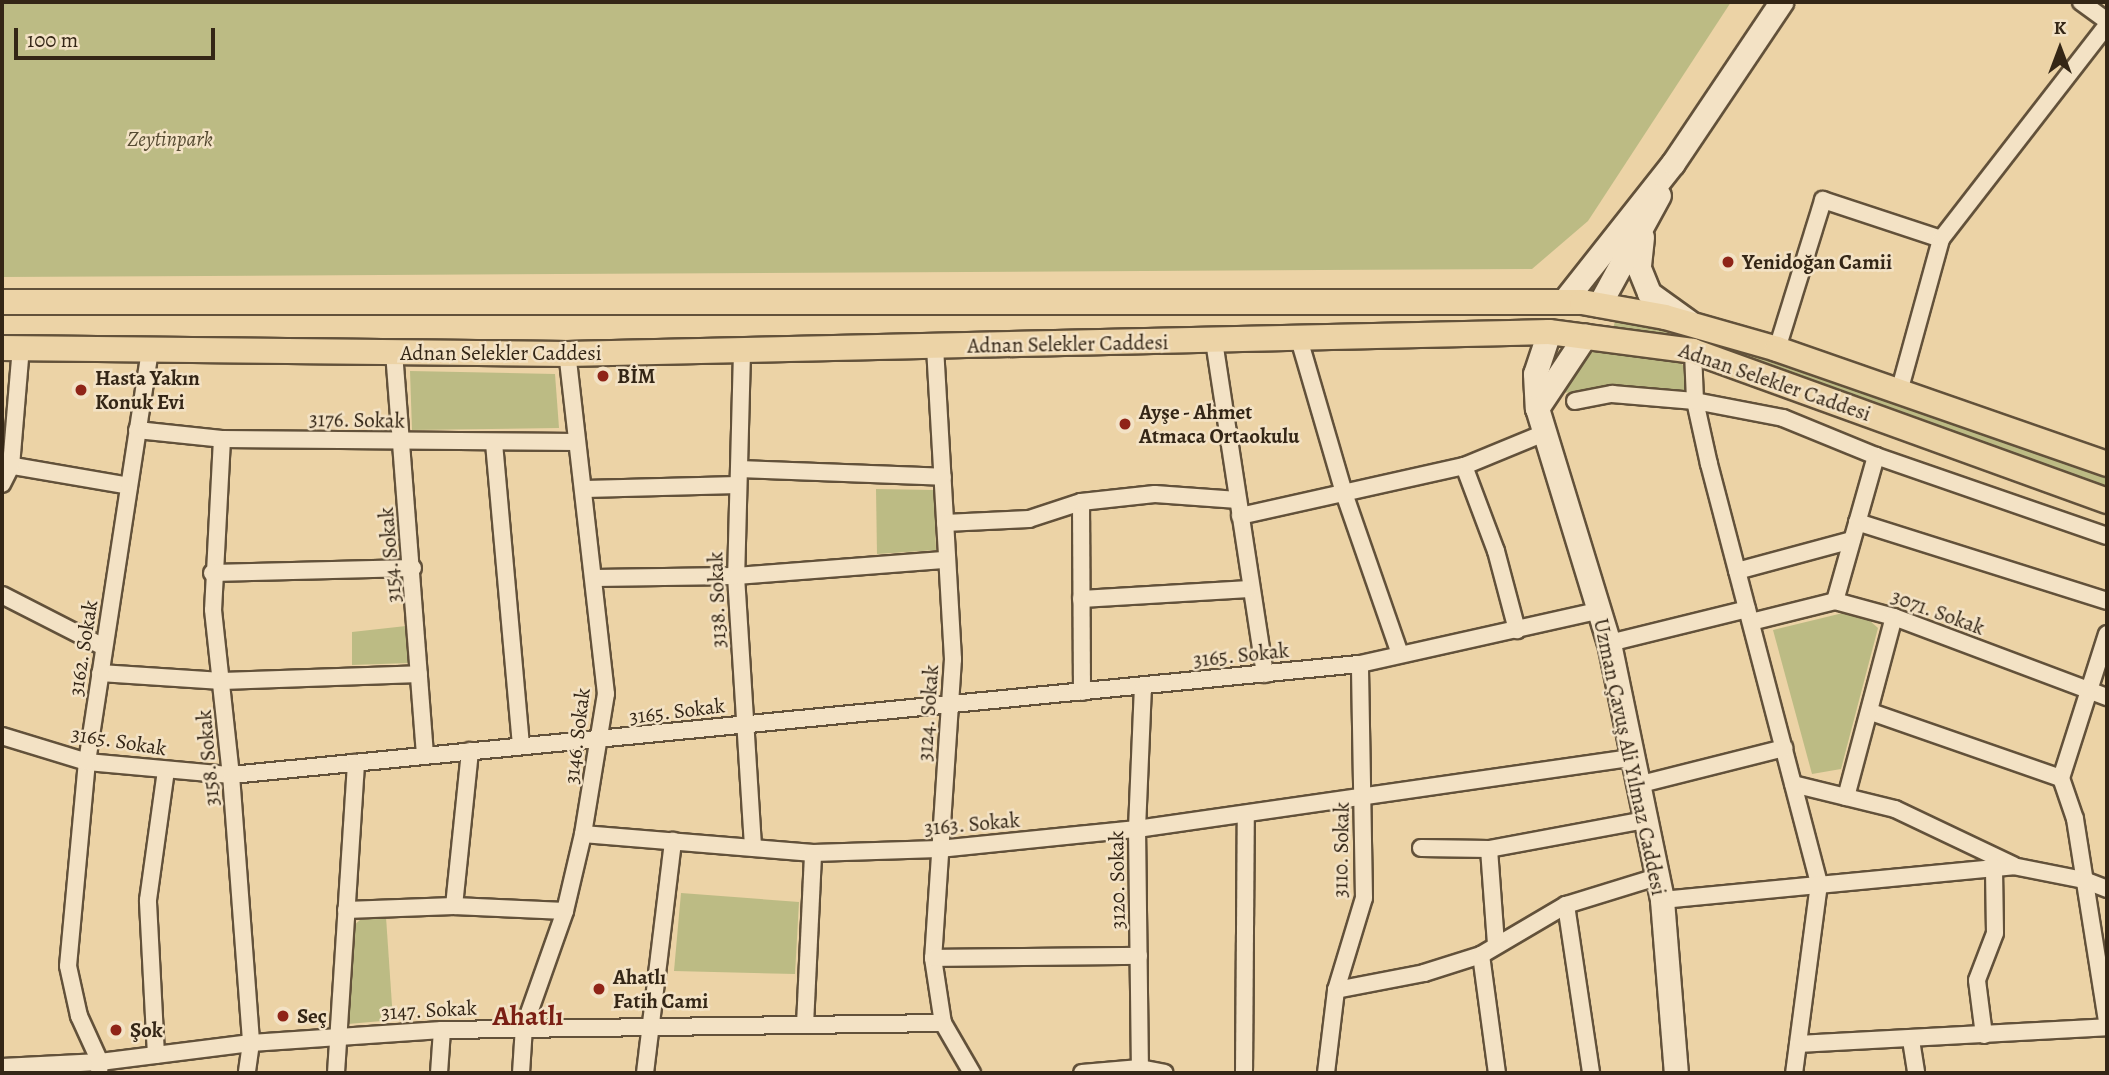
<!DOCTYPE html>
<html>
<head>
<meta charset="utf-8">
<style>
	body { margin:0 }
	#map { position:relative; width:2109px; height:1075px; overflow:hidden; background:#ecd3a6; font-family:Alegreya,serif }
	div>[style] { position:absolute }
	[style*='--x'] { left:calc(var(--x)*1px); top:calc(var(--y)*1px); width:calc(var(--w)*1px); rotate:calc(var(--a)*1deg) }
	.green>* { inset:0; background:#bcbb84 }
	.roads { filter:drop-shadow(2px 0 #62513a) drop-shadow(-2px 0 #62513a) drop-shadow(0 2px #62513a) drop-shadow(0 -2px #62513a) }
	.street>* { height:16px; margin:-8px; padding:0 8px; transform-origin:8px; border-radius:8px; background:#f3e2c5 }
	.secondary>* { height:23px; margin:-11.5px; padding:0 11.5px; transform-origin:11.5px; border-radius:11.5px; background:#f3e2c5 }
	.primary>* { height:24px; margin:-12px; padding:0 12px; transform-origin:12px; border-radius:12px; background:#ecd3a6 }
	.dots>* { width:19px; height:19px; translate:-50% -50%; box-sizing:border-box; border:4px solid #f3e2c5; border-radius:50% }
	span { translate:-50% -50%; white-space:nowrap; text-align:center; line-height:1.15; -webkit-text-stroke:5px #f3e2c5; paint-order:stroke }
	.park-label { font-size:21px; color:#564b32; font-style:italic }
	.poi-label { font-size:21px; color:#342616; font-weight:700 }
	.left { translate:0 -50%; text-align:left }
	.street-label { font-size:21px; color:#342616 }
	.district-label { font-size:28px; color:#7a1f14; font-weight:700 }
	.frame { position:absolute; inset:0; border:4px solid #342616; pointer-events:none }
	.north { position:absolute; left:2025px; top:14px; width:70px; height:70px; -webkit-text-stroke:5px #f3e2c5; paint-order:stroke; rotate:0deg; font-size:19px; font-weight:700; line-height:28px; text-align:center; color:#342616 }
	.north::after { content:''; display:block; margin:auto; width:24px; height:32px; background:#342616; clip-path:polygon(50% 0,100% 100%,50% 72%,0 100%) }
	.scale { position:absolute; left:14px; top:28px; width:201px; height:32px; box-sizing:border-box; border:4px solid #342616; border-top:0; padding-left:9px; font-size:21px; line-height:24px; white-space:nowrap; color:#342616; -webkit-text-stroke:5px #f3e2c5; paint-order:stroke }
</style>
</head>
<body>
<div id="map">
	<div class="green">
		<i style="clip-path:polygon(2px 2px,1731px 2px,1588px 221px,1532px 269px,2px 277px)"></i>
		<i style="clip-path:polygon(1618px 312px,1701px 335px,2107px 478px,2107px 491px,1613px 328px)"></i>
		<i style="clip-path:polygon(1601px 348px,1680px 360px,1686px 371px,1686px 393px,1611px 386px,1557px 394px,1583px 357px)"></i>
		<i style="clip-path:polygon(410px 371px,555px 374px,559px 428px,412px 430px)"></i>
		<i style="clip-path:polygon(876px 489px,934px 490px,936px 550px,877px 554px)"></i>
		<i style="clip-path:polygon(1847px 612px,1861px 613px,1878px 628px,1841px 769px,1812px 774px,1773px 630px)"></i>
		<i style="clip-path:polygon(406px 626px,409px 663px,352px 665px,352px 632px)"></i>
		<i style="clip-path:polygon(681px 893px,799px 902px,795px 974px,674px 971px)"></i>
		<i style="clip-path:polygon(386px 917px,393px 1020px,348px 1024px,352px 927px,360px 920px)"></i>
	</div>
	<div class="roads">
		<div class="street">
			<i style="--x:2081;--y:2;--w:32;--a:36"></i>
			<i style="--x:1299;--y:339;--w:164;--a:73.7"></i>
			<i style="--x:1345;--y:496;--w:167;--a:70.8"></i>
			<i style="--x:1214;--y:341;--w:337;--a:81.3"></i>
			<i style="--x:935;--y:347;--w:313;--a:86.7"></i>
			<i style="--x:953;--y:659;--w:300;--a:93.8"></i>
			<i style="--x:933;--y:958;--w:66;--a:81.3"></i>
			<i style="--x:943;--y:1023;--w:58;--a:59.9"></i>
			<i style="--x:1777;--y:349;--w:156;--a:-72.8"></i>
			<i style="--x:1823;--y:200;--w:124;--a:18.3"></i>
			<i style="--x:1693;--y:351;--w:50;--a:87.7"></i>
			<i style="--x:1695;--y:401;--w:65;--a:77.5"></i>
			<i style="--x:1709;--y:464;--w:434;--a:75.3"></i>
			<i style="--x:1819;--y:884;--w:191;--a:97.5"></i>
			<i style="--x:394;--y:352;--w:403;--a:85.6"></i>
			<i style="--x:742;--y:352;--w:224;--a:91.5"></i>
			<i style="--x:736;--y:576;--w:272;--a:86.4"></i>
			<i style="--x:1899;--y:392;--w:159;--a:-74.6"></i>
			<i style="--x:1941;--y:239;--w:271;--a:-52.2"></i>
			<i style="--x:1575;--y:401;--w:38;--a:-11"></i>
			<i style="--x:1612;--y:394;--w:83;--a:4.8"></i>
			<i style="--x:1695;--y:401;--w:90;--a:10.9"></i>
			<i style="--x:1783;--y:418;--w:100;--a:22.2"></i>
			<i style="--x:1876;--y:456;--w:244;--a:19.1"></i>
			<i style="--x:137;--y:430;--w:85;--a:6"></i>
			<i style="--x:222;--y:439;--w:355;--a:0.5"></i>
			<i style="--x:222;--y:439;--w:171;--a:93"></i>
			<i style="--x:213;--y:610;--w:166;--a:83.8"></i>
			<i style="--x:231;--y:775;--w:269;--a:85.7"></i>
			<i style="--x:251;--y:1043;--w:30;--a:98"></i>
			<i style="--x:494;--y:443;--w:302;--a:84.9"></i>
			<i style="--x:2;--y:464;--w:129;--a:9.8"></i>
			<i style="--x:1464;--y:466;--w:91;--a:69.4"></i>
			<i style="--x:1496;--y:551;--w:82;--a:75.1"></i>
			<i style="--x:739;--y:469;--w:204;--a:2.2"></i>
			<i style="--x:2;--y:484;--w:20;--a:-63"></i>
			<i style="--x:11;--y:466;--w:118;--a:-85.2"></i>
			<i style="--x:585;--y:489;--w:153;--a:-1.5"></i>
			<i style="--x:1081;--y:502;--w:190;--a:89.7"></i>
			<i style="--x:1240;--y:516;--w:230;--a:-12.6"></i>
			<i style="--x:1464;--y:466;--w:87;--a:-22.4"></i>
			<i style="--x:1857;--y:522;--w:262;--a:17.5"></i>
			<i style="--x:945;--y:523;--w:84;--a:-2.7"></i>
			<i style="--x:1029;--y:519;--w:55;--a:-18.1"></i>
			<i style="--x:1081;--y:502;--w:74;--a:-6.2"></i>
			<i style="--x:1155;--y:494;--w:83;--a:4.1"></i>
			<i style="--x:1737;--y:571;--w:119;--a:-15.1"></i>
			<i style="--x:212;--y:573;--w:201;--a:-1.4"></i>
			<i style="--x:595;--y:578;--w:141;--a:-0.8"></i>
			<i style="--x:736;--y:576;--w:211;--a:-4.4"></i>
			<i style="--x:2;--y:595;--w:114;--a:27"></i>
			<i style="--x:1081;--y:599;--w:169;--a:-3.4"></i>
			<i style="--x:1835;--y:601;--w:151;--a:-74.2"></i>
			<i style="--x:1751;--y:622;--w:87;--a:-14"></i>
			<i style="--x:1835;--y:601;--w:61;--a:15.2"></i>
			<i style="--x:1894;--y:617;--w:228;--a:20.6"></i>
			<i style="--x:2107;--y:634;--w:151;--a:107.7"></i>
			<i style="--x:2061;--y:778;--w:43;--a:71.1"></i>
			<i style="--x:2075;--y:819;--w:204;--a:81"></i>
			<i style="--x:1609;--y:643;--w:142;--a:-13.8"></i>
			<i style="--x:100;--y:673;--w:122;--a:3.8"></i>
			<i style="--x:222;--y:681;--w:197;--a:-2"></i>
			<i style="--x:1871;--y:712;--w:201;--a:19.2"></i>
			<i style="--x:2;--y:736;--w:89;--a:17"></i>
			<i style="--x:87;--y:762;--w:145;--a:5.2"></i>
			<i style="--x:231;--y:775;--w:1134;--a:-5.62"></i>
			<i style="--x:1360;--y:664;--w:244;--a:-12.6"></i>
			<i style="--x:1793;--y:784;--w:105;--a:13.8"></i>
			<i style="--x:1895;--y:809;--w:131;--a:25.4"></i>
			<i style="--x:1637;--y:785;--w:152;--a:-14.1"></i>
			<i style="--x:1846;--y:797;--w:186;--a:-75.1"></i>
			<i style="--x:583;--y:834;--w:231;--a:4.7"></i>
			<i style="--x:813;--y:853;--w:126;--a:-1.8"></i>
			<i style="--x:939;--y:849;--w:199;--a:-5.8"></i>
			<i style="--x:1137;--y:829;--w:499;--a:-8.2"></i>
			<i style="--x:1421;--y:848;--w:68;--a:0.8"></i>
			<i style="--x:1489;--y:849;--w:159;--a:-10.5"></i>
			<i style="--x:1489;--y:849;--w:96;--a:85.8"></i>
			<i style="--x:1662;--y:900;--w:353;--a:-5.5"></i>
			<i style="--x:2013;--y:866;--w:72;--a:11.2"></i>
			<i style="--x:2084;--y:880;--w:25;--a:21"></i>
			<i style="--x:1566;--y:905;--w:170;--a:81.5"></i>
			<i style="--x:454;--y:906;--w:156;--a:-84.1"></i>
			<i style="--x:346;--y:910;--w:108;--a:-2.1"></i>
			<i style="--x:454;--y:906;--w:111;--a:2.6"></i>
			<i style="--x:1481;--y:955;--w:119;--a:82.3"></i>
			<i style="--x:933;--y:958;--w:206;--a:-0.6"></i>
			<i style="--x:1336;--y:990;--w:90;--a:-10.9"></i>
			<i style="--x:1424;--y:973;--w:60;--a:-17.5"></i>
			<i style="--x:1481;--y:955;--w:99;--a:-30.5"></i>
			<i style="--x:1566;--y:905;--w:95;--a:-17.1"></i>
			<i style="--x:805;--y:1025;--w:172;--a:-87.3"></i>
			<i style="--x:1984;--y:1035;--w:55;--a:-97.3"></i>
			<i style="--x:1977;--y:980;--w:50;--a:-69"></i>
			<i style="--x:1995;--y:933;--w:66;--a:-90.9"></i>
			<i style="--x:1911;--y:1040;--w:33;--a:81"></i>
			<i style="--x:1798;--y:1044;--w:309;--a:-3.1"></i>
			<i style="--x:156;--y:1055;--w:155;--a:-93"></i>
			<i style="--x:148;--y:900;--w:131;--a:-82.1"></i>
			<i style="--x:2;--y:1067;--w:98;--a:-2.9"></i>
			<i style="--x:100;--y:1062;--w:152;--a:-7.2"></i>
			<i style="--x:251;--y:1043;--w:191;--a:-3.9"></i>
			<i style="--x:442;--y:1030;--w:501;--a:-0.8"></i>
			<i style="--x:99;--y:1073;--w:11;--a:-85"></i>
			<i style="--x:100;--y:1062;--w:51;--a:-114.5"></i>
			<i style="--x:79;--y:1016;--w:51;--a:-102.4"></i>
			<i style="--x:68;--y:966;--w:205;--a:-84.7"></i>
			<i style="--x:87;--y:762;--w:417;--a:-81.3"></i>
			<i style="--x:336;--y:1073;--w:311;--a:-86.3"></i>
			<i style="--x:439;--y:1073;--w:43;--a:-86"></i>
			<i style="--x:521;--y:1073;--w:46;--a:-86.3"></i>
			<i style="--x:524;--y:1027;--w:123;--a:-70.5"></i>
			<i style="--x:565;--y:911;--w:79;--a:-76.8"></i>
			<i style="--x:583;--y:834;--w:142;--a:-80.7"></i>
			<i style="--x:606;--y:694;--w:342;--a:-96.5"></i>
			<i style="--x:645;--y:1073;--w:234;--a:-83.1"></i>
			<i style="--x:1082;--y:1073;--w:58;--a:-4.9"></i>
			<i style="--x:1140;--y:1068;--w:25;--a:11"></i>
			<i style="--x:1140;--y:1073;--w:244;--a:-90.7"></i>
			<i style="--x:1137;--y:829;--w:143;--a:-87.6"></i>
			<i style="--x:1244;--y:1073;--w:259;--a:-89.6"></i>
			<i style="--x:1326;--y:1073;--w:84;--a:-83.1"></i>
			<i style="--x:1336;--y:990;--w:96;--a:-73.1"></i>
			<i style="--x:1364;--y:898;--w:234;--a:-91"></i>
		</div>
		<div class="secondary">
			<i style="--x:1642;--y:237;--w:31;--a:96"></i>
			<i style="--x:1639;--y:268;--w:27;--a:68"></i>
			<i style="--x:1649;--y:293;--w:48;--a:35.7"></i>
			<i style="--x:1564;--y:301;--w:176;--a:-51.7"></i>
			<i style="--x:1673;--y:163;--w:194;--a:-56.1"></i>
			<i style="--x:1599;--y:305;--w:125;--a:-61.4"></i>
			<i style="--x:1549;--y:332;--w:44;--a:108.4"></i>
			<i style="--x:1535;--y:374;--w:34;--a:87"></i>
			<i style="--x:1537;--y:408;--w:87;--a:-56.3"></i>
			<i style="--x:1537;--y:408;--w:246;--a:73"></i>
			<i style="--x:1609;--y:643;--w:262;--a:78.3"></i>
			<i style="--x:1662;--y:900;--w:174;--a:85.4"></i>
		</div>
		<div class="primary">
			<i style="--x:2;--y:302;--w:1580;--a:0"></i>
			<i style="--x:1582;--y:302;--w:84;--a:10.2"></i>
			<i style="--x:1665;--y:317;--w:116;--a:15.9"></i>
			<i style="--x:1777;--y:349;--w:349;--a:19.2"></i>
			<i style="--x:2;--y:348;--w:565;--a:0.61"></i>
			<i style="--x:567;--y:354;--w:982;--a:-1.28"></i>
			<i style="--x:1549;--y:332;--w:145;--a:7.5"></i>
			<i style="--x:1693;--y:351;--w:440;--a:19.9"></i>
		</div>
	</div>
	<div class="dots">
		<i style="left:1728px;top:262px;background:#8f2418"></i>
		<i style="left:603px;top:376px;background:#8f2418"></i>
		<i style="left:81px;top:390px;background:#8f2418"></i>
		<i style="left:1125px;top:424px;background:#8f2418"></i>
		<i style="left:599px;top:989px;background:#8f2418"></i>
		<i style="left:283px;top:1016px;background:#8f2418"></i>
		<i style="left:116px;top:1030px;background:#8f2418"></i>
	</div>
	<div class="park-label">
		<span style="left:170px;top:139px">Zeytinpark</span>
	</div>
	<div class="poi-label">
		<span class="left" style="left:1742px;top:262px">Yenidoğan Camii</span>
		<span class="left" style="left:617px;top:376px">BİM</span>
		<span class="left" style="left:95px;top:390px">Hasta Yakın<br>Konuk Evi</span>
		<span class="left" style="left:1139px;top:424px">Ayşe - Ahmet<br>Atmaca Ortaokulu</span>
		<span class="left" style="left:613px;top:989px">Ahatlı<br>Fatih Cami</span>
		<span class="left" style="left:297px;top:1016px">Seç</span>
		<span class="left" style="left:130px;top:1030px">Şok</span>
	</div>
	<div class="street-label">
		<span style="left:1068px;top:344px;rotate:-1deg">Adnan Selekler Caddesi</span>
		<span style="left:501px;top:353px">Adnan Selekler Caddesi</span>
		<span style="left:1775px;top:382px;rotate:19deg">Adnan Selekler Caddesi</span>
		<span style="left:357px;top:420px;rotate:1deg">3176. Sokak</span>
		<span style="left:390px;top:555px;rotate:-95deg">3154. Sokak</span>
		<span style="left:717px;top:600px;rotate:-92deg">3138. Sokak</span>
		<span style="left:1938px;top:612px;rotate:20deg">3071. Sokak</span>
		<span style="left:83px;top:648px;rotate:-81deg">3162. Sokak</span>
		<span style="left:1241px;top:655px;rotate:-6deg">3165. Sokak</span>
		<span style="left:677px;top:711px;rotate:-7deg">3165. Sokak</span>
		<span style="left:928px;top:713px;rotate:-86deg">3124. Sokak</span>
		<span style="left:577px;top:736px;rotate:-83deg">3146. Sokak</span>
		<span style="left:119px;top:741px;rotate:9deg">3165. Sokak</span>
		<span style="left:1630px;top:757px;rotate:78deg">Uzman Çavuş Ali Yılmaz Caddesi</span>
		<span style="left:208px;top:758px;rotate:-95deg">3158. Sokak</span>
		<span style="left:972px;top:824px;rotate:-5deg">3163. Sokak</span>
		<span style="left:1341px;top:850px;rotate:-89deg">3110. Sokak</span>
		<span style="left:1117px;top:880px;rotate:-91deg">3120. Sokak</span>
		<span style="left:429px;top:1010px;rotate:-3deg">3147. Sokak</span>
	</div>
	<div class="district-label">
		<span style="left:528px;top:1016px">Ahatlı</span>
	</div>
	<div class="frame"></div>
	<div class="north">K</div>
	<div class="scale">100 m</div>
</div>
</body>
</html>
